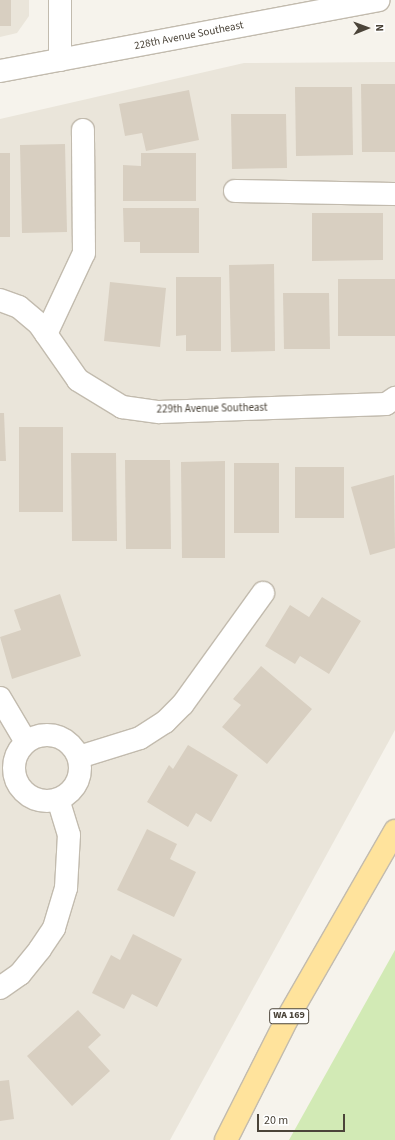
<!DOCTYPE html>
<html>
<head>
<meta charset="utf-8">
<style>
	body { margin:0 }
	#map { position:relative; width:395px; height:1140px; overflow:hidden; background:#f6f3ec; font-family:"Source Sans 3",sans-serif }
	div>[style] { position:absolute }
	[style*='--x'] { left:calc(var(--x)*1px); top:calc(var(--y)*1px); width:calc(var(--w)*1px); rotate:calc(var(--a)*1deg) }
	.residential>* { inset:0; background:#eae5da }
	.green>* { inset:0; background:#d2eab5 }
	.building>* { inset:0; background:#d8cfc1 }
	.roads { filter:drop-shadow(1px 0 #c2bbae) drop-shadow(-1px 0 #c2bbae) drop-shadow(0 1px #c2bbae) drop-shadow(0 -1px #c2bbae) }
	.minor>* { height:22px; margin:-11px; padding:0 11px; transform-origin:11px; border-radius:11px; background:#fff }
	.minor>.ring { margin:-11px; padding:0; box-sizing:content-box; background:none; border:22px solid #fff; border-radius:50% }
	.major>* { height:22px; margin:-11px; padding:0 11px; transform-origin:11px; border-radius:11px; background:#ffe39c }
	span { translate:-50% -50%; white-space:nowrap; text-align:center; line-height:1.15; -webkit-text-stroke:3.5px #fff; paint-order:stroke }
	.shield-label span { padding:1px 3px; background:#fff; border:1px solid; border-radius:3px; -webkit-text-stroke-width:0 }
	.shield-label { font-size:10px; color:#4b4439; font-weight:700 }
	.street-label { font-size:11px; color:#4b4439 }
	.north { position:absolute; left:347px; top:8px; width:40px; height:40px; -webkit-text-stroke:3px #fff; paint-order:stroke; rotate:89deg; font-size:11px; font-weight:700; line-height:16px; text-align:center; color:#4b4439 }
	.north::after { content:''; display:block; margin:auto; width:14px; height:18px; background:#4b4439; clip-path:polygon(50% 0,100% 100%,50% 72%,0 100%) }
	.scale { position:absolute; left:257px; top:1114px; width:88px; height:18px; box-sizing:border-box; border:2px solid #4b4439; border-top:0; padding-left:5px; font-size:12px; line-height:14px; white-space:nowrap; color:#4b4439; -webkit-text-stroke:3px #fff; paint-order:stroke }
</style>
</head>
<body>
<div id="map">
	<div class="residential">
		<i style="clip-path:polygon(0 0,29px 0,29px 16px,17px 33px,0 37px)"></i>
		<i style="clip-path:polygon(395px 62px,395px 730px,170px 1140px,0 1140px,0 119px,244px 63px)"></i>
	</div>
	<div class="green">
		<i style="clip-path:polygon(395px 950px,395px 1140px,289px 1140px)"></i>
	</div>
	<div class="building">
		<i style="clip-path:polygon(0 0,11px 0,11px 26px,0 26px)"></i>
		<i style="clip-path:polygon(361px 84px,395px 84px,395px 152px,362px 152px)"></i>
		<i style="clip-path:polygon(295px 87px,352px 87px,353px 155px,296px 156px)"></i>
		<i style="clip-path:polygon(189px 90px,199px 140px,146px 151px,142px 133px,125px 136px,119px 104px)"></i>
		<i style="clip-path:polygon(231px 114px,286px 114px,287px 168px,232px 169px)"></i>
		<i style="clip-path:polygon(65px 144px,67px 232px,22px 233px,20px 145px)"></i>
		<i style="clip-path:polygon(0 153px,10px 153px,10px 237px,0 237px)"></i>
		<i style="clip-path:polygon(141px 153px,196px 153px,196px 201px,123px 201px,123px 165px,141px 166px)"></i>
		<i style="clip-path:polygon(123px 208px,199px 208px,199px 253px,140px 253px,140px 242px,124px 242px)"></i>
		<i style="clip-path:polygon(312px 213px,383px 213px,383px 260px,312px 261px)"></i>
		<i style="clip-path:polygon(274px 264px,275px 351px,231px 352px,229px 265px)"></i>
		<i style="clip-path:polygon(176px 277px,221px 277px,221px 351px,186px 351px,186px 335px,176px 336px)"></i>
		<i style="clip-path:polygon(338px 279px,395px 279px,395px 336px,338px 336px)"></i>
		<i style="clip-path:polygon(110px 282px,166px 288px,160px 347px,104px 341px)"></i>
		<i style="clip-path:polygon(283px 293px,329px 293px,330px 349px,284px 349px)"></i>
		<i style="clip-path:polygon(0 413px,4px 413px,6px 461px,0 461px)"></i>
		<i style="clip-path:polygon(19px 427px,63px 427px,63px 512px,19px 512px)"></i>
		<i style="clip-path:polygon(71px 453px,116px 453px,117px 541px,72px 541px)"></i>
		<i style="clip-path:polygon(125px 460px,170px 460px,171px 549px,126px 549px)"></i>
		<i style="clip-path:polygon(225px 461px,225px 558px,182px 558px,181px 462px)"></i>
		<i style="clip-path:polygon(234px 463px,279px 463px,279px 533px,234px 533px)"></i>
		<i style="clip-path:polygon(295px 467px,344px 467px,344px 518px,295px 518px)"></i>
		<i style="clip-path:polygon(394px 475px,395px 548px,370px 555px,351px 487px)"></i>
		<i style="clip-path:polygon(60px 594px,81px 656px,12px 679px,0 637px,21px 630px,14px 610px)"></i>
		<i style="clip-path:polygon(322px 597px,361px 621px,329px 674px,300px 656px,295px 664px,265px 646px,290px 605px,309px 617px)"></i>
		<i style="clip-path:polygon(261px 666px,312px 709px,267px 764px,222px 727px,241px 705px,233px 699px)"></i>
		<i style="clip-path:polygon(188px 745px,238px 775px,211px 822px,196px 813px,188px 827px,147px 802px,169px 765px,173px 769px)"></i>
		<i style="clip-path:polygon(147px 829px,177px 844px,170px 859px,196px 872px,174px 917px,117px 890px)"></i>
		<i style="clip-path:polygon(133px 934px,182px 959px,157px 1007px,132px 994px,124px 1009px,92px 993px,111px 955px,120px 960px)"></i>
		<i style="clip-path:polygon(78px 1010px,101px 1035px,88px 1047px,110px 1071px,72px 1106px,27px 1056px)"></i>
		<i style="clip-path:polygon(9px 1080px,14px 1119px,0 1121px,0 1081px)"></i>
	</div>
	<div class="roads">
		<div class="minor">
			<i style="--x:60;--y:0;--w:60;--a:90"></i>
			<i style="--x:0;--y:71;--w:385;--a:-10.6"></i>
			<i style="--x:235;--y:191;--w:160;--a:1.1"></i>
			<i style="--x:0;--y:300;--w:20;--a:20"></i>
			<i style="--x:19;--y:307;--w:26;--a:40"></i>
			<i style="--x:39;--y:324;--w:68;--a:55.1"></i>
			<i style="--x:78;--y:380;--w:52;--a:31.5"></i>
			<i style="--x:122;--y:407;--w:37;--a:8"></i>
			<i style="--x:159;--y:412;--w:227;--a:-2"></i>
			<i style="--x:386;--y:404;--w:11;--a:-34"></i>
			<i style="--x:46;--y:334;--w:89;--a:-64.9"></i>
			<i style="--x:84;--y:253;--w:123;--a:-90.5"></i>
			<i style="--x:0;--y:698;--w:51;--a:59.4"></i>
			<i class="ring" style="left:14px;top:735px;width:44px;height:44px"></i>
			<i style="--x:79;--y:757;--w:64;--a:-17.3"></i>
			<i style="--x:140;--y:738;--w:30;--a:-33"></i>
			<i style="--x:165;--y:722;--w:25;--a:-45"></i>
			<i style="--x:183;--y:704;--w:137;--a:-54.2"></i>
			<i style="--x:0;--y:988;--w:24;--a:-35"></i>
			<i style="--x:20;--y:974;--w:32;--a:-51"></i>
			<i style="--x:40;--y:949;--w:25;--a:-56"></i>
			<i style="--x:54;--y:928;--w:42;--a:-73.3"></i>
			<i style="--x:66;--y:888;--w:53;--a:-86.8"></i>
			<i style="--x:69;--y:835;--w:37;--a:-107"></i>
		</div>
		<div class="major">
			<i style="--x:226;--y:1140;--w:136;--a:-63.2"></i>
			<i style="--x:287;--y:1019;--w:217;--a:-60.1"></i>
		</div>
	</div>
	<div class="shield-label">
		<span style="left:289px;top:1016px">WA 169</span>
	</div>
	<div class="street-label">
		<span style="left:189px;top:36px;rotate:-11deg">228th Avenue Southeast</span>
		<span style="left:212px;top:409px;rotate:-1deg">229th Avenue Southeast</span>
	</div>
	<div class="north">N</div>
	<div class="scale">20 m</div>
</div>
</body>
</html>
